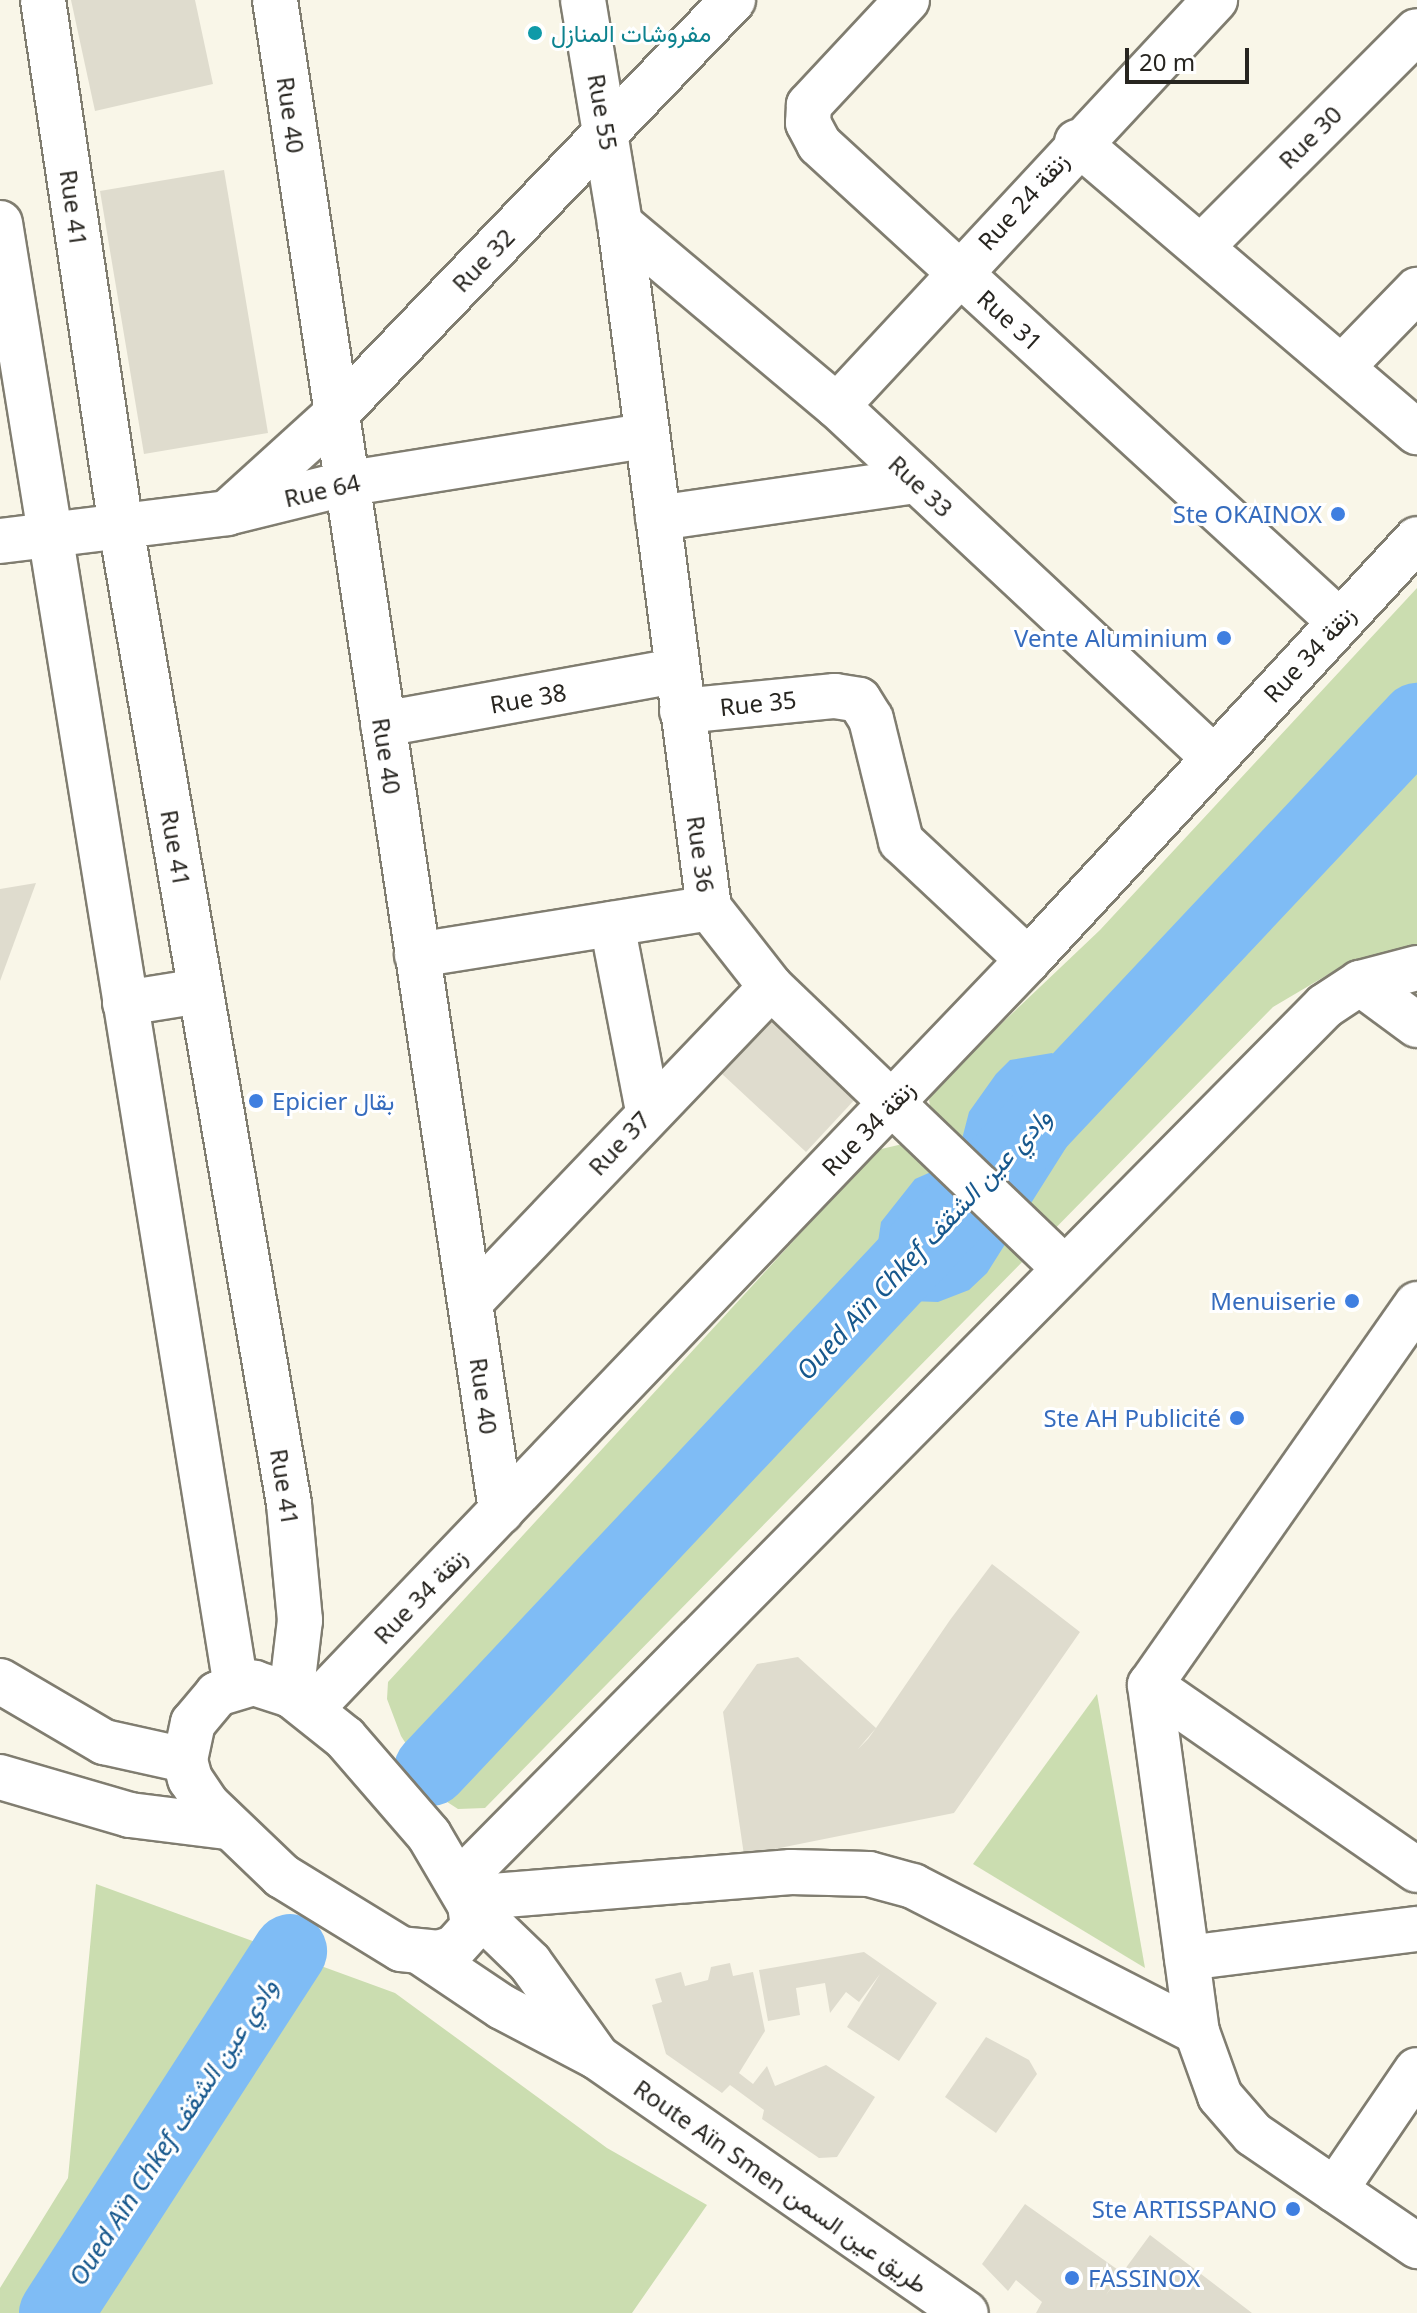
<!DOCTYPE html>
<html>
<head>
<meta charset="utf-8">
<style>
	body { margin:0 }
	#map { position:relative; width:1417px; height:2313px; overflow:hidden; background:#f9f6e8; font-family:"Noto Sans",Vazirmatn,sans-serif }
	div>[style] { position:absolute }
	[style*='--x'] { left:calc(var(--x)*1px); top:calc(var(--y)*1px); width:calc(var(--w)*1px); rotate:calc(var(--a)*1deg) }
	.green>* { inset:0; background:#cbddb0 }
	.water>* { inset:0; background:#7fbcf5 }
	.river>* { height:74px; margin:-37px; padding:0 37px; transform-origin:37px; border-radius:37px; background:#7fbcf5 }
	.building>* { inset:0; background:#dfdcce }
	.roads { filter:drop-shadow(2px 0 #807d70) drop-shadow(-2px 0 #807d70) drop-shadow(0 2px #807d70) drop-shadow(0 -2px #807d70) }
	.minor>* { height:44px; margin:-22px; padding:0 22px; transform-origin:22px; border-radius:22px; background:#fff }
	.tertiary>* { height:44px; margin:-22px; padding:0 22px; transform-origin:22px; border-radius:22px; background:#fff }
	.dots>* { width:22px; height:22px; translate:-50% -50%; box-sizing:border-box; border:4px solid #fff; border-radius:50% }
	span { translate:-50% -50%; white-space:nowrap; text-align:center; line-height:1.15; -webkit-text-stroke:6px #fff; paint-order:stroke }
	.culture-label { font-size:24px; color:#0d838f }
	.left { translate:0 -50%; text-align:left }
	.street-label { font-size:24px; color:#272520 }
	.shop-label { font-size:24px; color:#366cbe }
	.right { translate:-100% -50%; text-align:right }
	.water-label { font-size:26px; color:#17588d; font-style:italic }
	.scale { position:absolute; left:1125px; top:48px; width:124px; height:36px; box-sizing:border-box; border:4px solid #272520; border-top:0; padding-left:10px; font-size:24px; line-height:28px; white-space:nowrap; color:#272520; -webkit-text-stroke:6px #fff; paint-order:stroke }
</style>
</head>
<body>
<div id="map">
	<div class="green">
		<i style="clip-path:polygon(1417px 588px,1417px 947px,1339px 968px,1273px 1007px,485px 1808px,458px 1809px,441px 1798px,401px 1736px,387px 1699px,388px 1682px,877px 1150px,907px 1143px,932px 1117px,929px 1100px,938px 1084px,1100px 930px)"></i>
		<i style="clip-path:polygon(1097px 1694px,1145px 1968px,973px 1864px)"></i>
		<i style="clip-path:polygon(96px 1884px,395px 1993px,607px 2148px,707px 2205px,632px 2313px,0 2313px,0 2288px,68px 2178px)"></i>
	</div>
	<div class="water">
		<i style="clip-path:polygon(1052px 1053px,1086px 1080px,1081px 1124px,987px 1273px,969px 1290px,938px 1302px,909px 1301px,882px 1289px,873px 1276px,881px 1222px,915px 1179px,931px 1172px,962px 1139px,969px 1112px,996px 1074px,1010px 1060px)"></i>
	</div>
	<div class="river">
		<i style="--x:431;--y:1769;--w:1440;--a:-46.77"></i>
		<i style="--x:56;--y:2313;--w:431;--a:-57.1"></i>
	</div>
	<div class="building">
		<i style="clip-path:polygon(71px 0,195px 0,213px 84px,95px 111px)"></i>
		<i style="clip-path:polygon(224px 170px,268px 433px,144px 454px,100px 191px)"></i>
		<i style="clip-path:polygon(36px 883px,0 981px,0 889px)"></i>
		<i style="clip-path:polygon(774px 1017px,858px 1096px,806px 1152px,721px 1073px)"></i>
		<i style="clip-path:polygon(992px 1564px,1080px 1632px,954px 1813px,744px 1855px,723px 1712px,757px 1664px,798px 1657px,876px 1728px,858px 1749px,868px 1739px,876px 1728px,950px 1620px)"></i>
		<i style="clip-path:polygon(864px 1952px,937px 2003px,899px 2061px,847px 2027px,880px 1974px,859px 2002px,846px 1992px,830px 2013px,825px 1983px,796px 1988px,800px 2015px,768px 2021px,759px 1970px)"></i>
		<i style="clip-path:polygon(730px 1963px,733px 1976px,753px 1972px,765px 2031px,739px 2073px,753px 2084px,767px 2066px,775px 2086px,826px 2065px,875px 2097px,837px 2157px,819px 2158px,762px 2119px,764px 2110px,730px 2085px,722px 2093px,666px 2054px,652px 2005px,662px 2002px,655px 1979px,681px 1972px,685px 1986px,708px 1980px,711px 1967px)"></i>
		<i style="clip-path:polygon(986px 2037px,1029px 2060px,1037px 2074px,996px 2133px,945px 2097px)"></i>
		<i style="clip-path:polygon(1025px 2204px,1121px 2272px,1106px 2295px,1150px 2235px,1252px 2313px,1036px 2313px,1042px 2302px,1016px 2280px,1008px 2291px,982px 2264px)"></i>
	</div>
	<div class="roads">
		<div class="minor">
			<i style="--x:43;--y:0;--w:533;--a:81.58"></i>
			<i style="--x:121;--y:527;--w:991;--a:80.24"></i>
			<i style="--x:289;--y:1504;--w:117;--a:84.6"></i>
			<i style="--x:300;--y:1620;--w:76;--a:96.8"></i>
			<i style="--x:275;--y:0;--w:1528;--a:81.49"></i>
			<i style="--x:583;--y:0;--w:227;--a:80.6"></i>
			<i style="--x:620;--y:224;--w:690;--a:82.59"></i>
			<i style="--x:709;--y:908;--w:100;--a:51.9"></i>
			<i style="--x:771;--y:987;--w:403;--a:43.8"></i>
			<i style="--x:907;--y:0;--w:144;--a:133"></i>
			<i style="--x:809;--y:105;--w:18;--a:93"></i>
			<i style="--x:808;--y:123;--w:24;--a:62"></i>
			<i style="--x:819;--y:144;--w:706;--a:42.53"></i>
			<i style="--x:1077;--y:142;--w:447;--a:40.5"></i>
			<i style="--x:0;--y:223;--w:1482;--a:80.84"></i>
			<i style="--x:620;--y:224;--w:283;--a:40"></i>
			<i style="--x:837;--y:406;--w:516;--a:43.04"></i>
			<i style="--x:1204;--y:244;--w:301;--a:-45"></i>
			<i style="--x:1344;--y:365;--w:105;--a:-45.8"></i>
			<i style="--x:837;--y:406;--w:555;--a:-47.05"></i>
			<i style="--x:227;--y:513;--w:143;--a:-42.2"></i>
			<i style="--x:333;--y:417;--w:578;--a:-46.19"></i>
			<i style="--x:658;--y:518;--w:261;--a:-8.2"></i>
			<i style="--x:0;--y:541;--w:229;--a:-7"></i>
			<i style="--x:227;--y:513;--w:121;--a:-13.9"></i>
			<i style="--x:344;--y:484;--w:304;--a:-9.1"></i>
			<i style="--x:682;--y:711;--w:154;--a:-5.6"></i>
			<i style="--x:835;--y:696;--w:24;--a:9"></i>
			<i style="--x:859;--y:700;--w:22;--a:58"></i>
			<i style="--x:871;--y:719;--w:126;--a:76.2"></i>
			<i style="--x:901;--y:841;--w:174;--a:43.1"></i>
			<i style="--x:383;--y:724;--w:296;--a:-10.3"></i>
			<i style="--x:612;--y:924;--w:190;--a:79.1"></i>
			<i style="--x:417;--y:955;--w:296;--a:-9.1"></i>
			<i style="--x:1360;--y:983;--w:71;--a:36.4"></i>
			<i style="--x:125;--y:1003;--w:76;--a:-9.1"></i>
			<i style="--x:471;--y:1301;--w:434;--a:-46.3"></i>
			<i style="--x:1417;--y:1304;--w:465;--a:125"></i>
			<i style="--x:1150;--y:1685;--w:350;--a:82.3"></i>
			<i style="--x:1197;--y:2032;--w:68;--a:70.2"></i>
			<i style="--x:1220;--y:2096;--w:50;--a:49"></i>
			<i style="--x:1253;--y:2134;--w:199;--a:34.3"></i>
			<i style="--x:0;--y:1681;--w:121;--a:30.4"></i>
			<i style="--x:104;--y:1742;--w:83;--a:12.5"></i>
			<i style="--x:1150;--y:1685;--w:325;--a:34.7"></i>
			<i style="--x:311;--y:1709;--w:1037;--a:-46.25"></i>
			<i style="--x:1028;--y:960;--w:573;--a:-47.26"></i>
			<i style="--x:461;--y:1880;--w:1229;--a:-45.33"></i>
			<i style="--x:1325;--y:1006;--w:42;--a:-33.3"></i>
			<i style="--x:1360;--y:983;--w:59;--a:-14.7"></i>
			<i style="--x:468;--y:1898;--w:324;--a:-4.6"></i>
			<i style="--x:791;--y:1872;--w:78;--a:1.5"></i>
			<i style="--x:869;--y:1874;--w:46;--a:15.3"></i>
			<i style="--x:913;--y:1886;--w:319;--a:27.2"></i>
			<i style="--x:1187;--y:1958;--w:232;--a:-7.2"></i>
			<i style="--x:1335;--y:2190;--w:145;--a:-55.7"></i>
		</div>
		<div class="tertiary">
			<i style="--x:254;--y:1683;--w:39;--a:18"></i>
			<i style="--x:291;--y:1695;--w:69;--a:38.5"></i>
			<i style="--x:345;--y:1738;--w:128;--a:49.1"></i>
			<i style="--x:429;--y:1835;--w:81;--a:59.6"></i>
			<i style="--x:470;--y:1905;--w:22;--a:82"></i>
			<i style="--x:473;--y:1927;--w:28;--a:132"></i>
			<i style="--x:454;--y:1948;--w:16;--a:162"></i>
			<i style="--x:439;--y:1953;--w:38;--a:-174"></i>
			<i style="--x:401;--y:1949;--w:140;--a:-148.5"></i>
			<i style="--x:282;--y:1876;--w:104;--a:-136.2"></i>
			<i style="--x:207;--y:1804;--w:30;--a:-124"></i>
			<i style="--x:190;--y:1779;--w:20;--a:-105"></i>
			<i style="--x:185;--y:1760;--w:38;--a:-78"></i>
			<i style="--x:193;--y:1723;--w:38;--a:-50"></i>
			<i style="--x:217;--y:1694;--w:39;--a:-17"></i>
			<i style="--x:0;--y:1777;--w:135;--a:16.3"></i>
			<i style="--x:130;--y:1815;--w:97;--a:7.1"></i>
			<i style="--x:470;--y:1905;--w:83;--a:44"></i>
			<i style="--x:530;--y:1963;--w:115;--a:54.5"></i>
			<i style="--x:423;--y:1954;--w:95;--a:33.9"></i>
			<i style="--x:502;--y:2007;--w:107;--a:27.8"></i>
			<i style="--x:597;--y:2057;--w:449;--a:34.8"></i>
		</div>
	</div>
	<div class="dots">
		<i style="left:535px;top:33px;background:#0f9aa8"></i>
		<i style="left:1338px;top:514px;background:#3f7fe0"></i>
		<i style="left:1224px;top:638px;background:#3f7fe0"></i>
		<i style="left:256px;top:1101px;background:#3f7fe0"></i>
		<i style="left:1352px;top:1301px;background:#3f7fe0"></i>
		<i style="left:1237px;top:1418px;background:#3f7fe0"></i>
		<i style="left:1293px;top:2209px;background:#3f7fe0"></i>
		<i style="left:1072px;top:2278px;background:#3f7fe0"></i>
	</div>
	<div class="culture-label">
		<span class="left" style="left:551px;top:33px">مفروشات المنازل</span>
	</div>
	<div class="street-label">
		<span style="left:603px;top:112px;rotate:80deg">Rue 55</span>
		<span style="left:291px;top:115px;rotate:82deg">Rue 40</span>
		<span style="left:1310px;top:137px;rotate:-45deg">Rue 30</span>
		<span style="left:1023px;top:201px;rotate:-48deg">Rue 24 زنقة</span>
		<span style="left:74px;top:208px;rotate:82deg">Rue 41</span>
		<span style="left:483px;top:260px;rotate:-46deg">Rue 32</span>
		<span style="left:1010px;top:320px;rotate:42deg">Rue 31</span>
		<span style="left:921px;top:486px;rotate:43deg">Rue 33</span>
		<span style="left:322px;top:490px;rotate:-13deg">Rue 64</span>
		<span style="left:1309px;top:654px;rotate:-47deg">Rue 34 زنقة</span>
		<span style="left:528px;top:698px;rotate:-10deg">Rue 38</span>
		<span style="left:758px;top:703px;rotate:-6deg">Rue 35</span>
		<span style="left:387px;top:756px;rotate:81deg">Rue 40</span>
		<span style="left:176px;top:848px;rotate:80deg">Rue 41</span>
		<span style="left:701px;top:854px;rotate:82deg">Rue 36</span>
		<span style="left:868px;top:1128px;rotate:-46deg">Rue 34 زنقة</span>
		<span style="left:619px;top:1143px;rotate:-47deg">Rue 37</span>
		<span style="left:484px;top:1396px;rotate:82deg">Rue 40</span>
		<span style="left:285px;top:1487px;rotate:81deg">Rue 41</span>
		<span style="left:420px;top:1596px;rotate:-46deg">Rue 34 زنقة</span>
		<span style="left:781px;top:2186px;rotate:35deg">Route Aïn Smen طريق عين السمن</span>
	</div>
	<div class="shop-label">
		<span class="right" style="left:1322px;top:514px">Ste OKAINOX</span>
		<span class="right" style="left:1208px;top:638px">Vente Aluminium</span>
		<span class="left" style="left:272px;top:1101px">Epicier بقال</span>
		<span class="right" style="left:1336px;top:1301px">Menuiserie</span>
		<span class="right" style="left:1221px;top:1418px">Ste AH Publicité</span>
		<span class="right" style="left:1277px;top:2209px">Ste ARTISSPANO</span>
		<span class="left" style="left:1088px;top:2278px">FASSINOX</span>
	</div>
	<div class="water-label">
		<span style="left:924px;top:1244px;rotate:-47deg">Oued Aïn Chkef وادي عين الشقف</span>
		<span style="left:173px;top:2132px;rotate:-57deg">Oued Aïn Chkef وادي عين الشقف</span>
	</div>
	<div class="scale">20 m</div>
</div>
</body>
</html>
